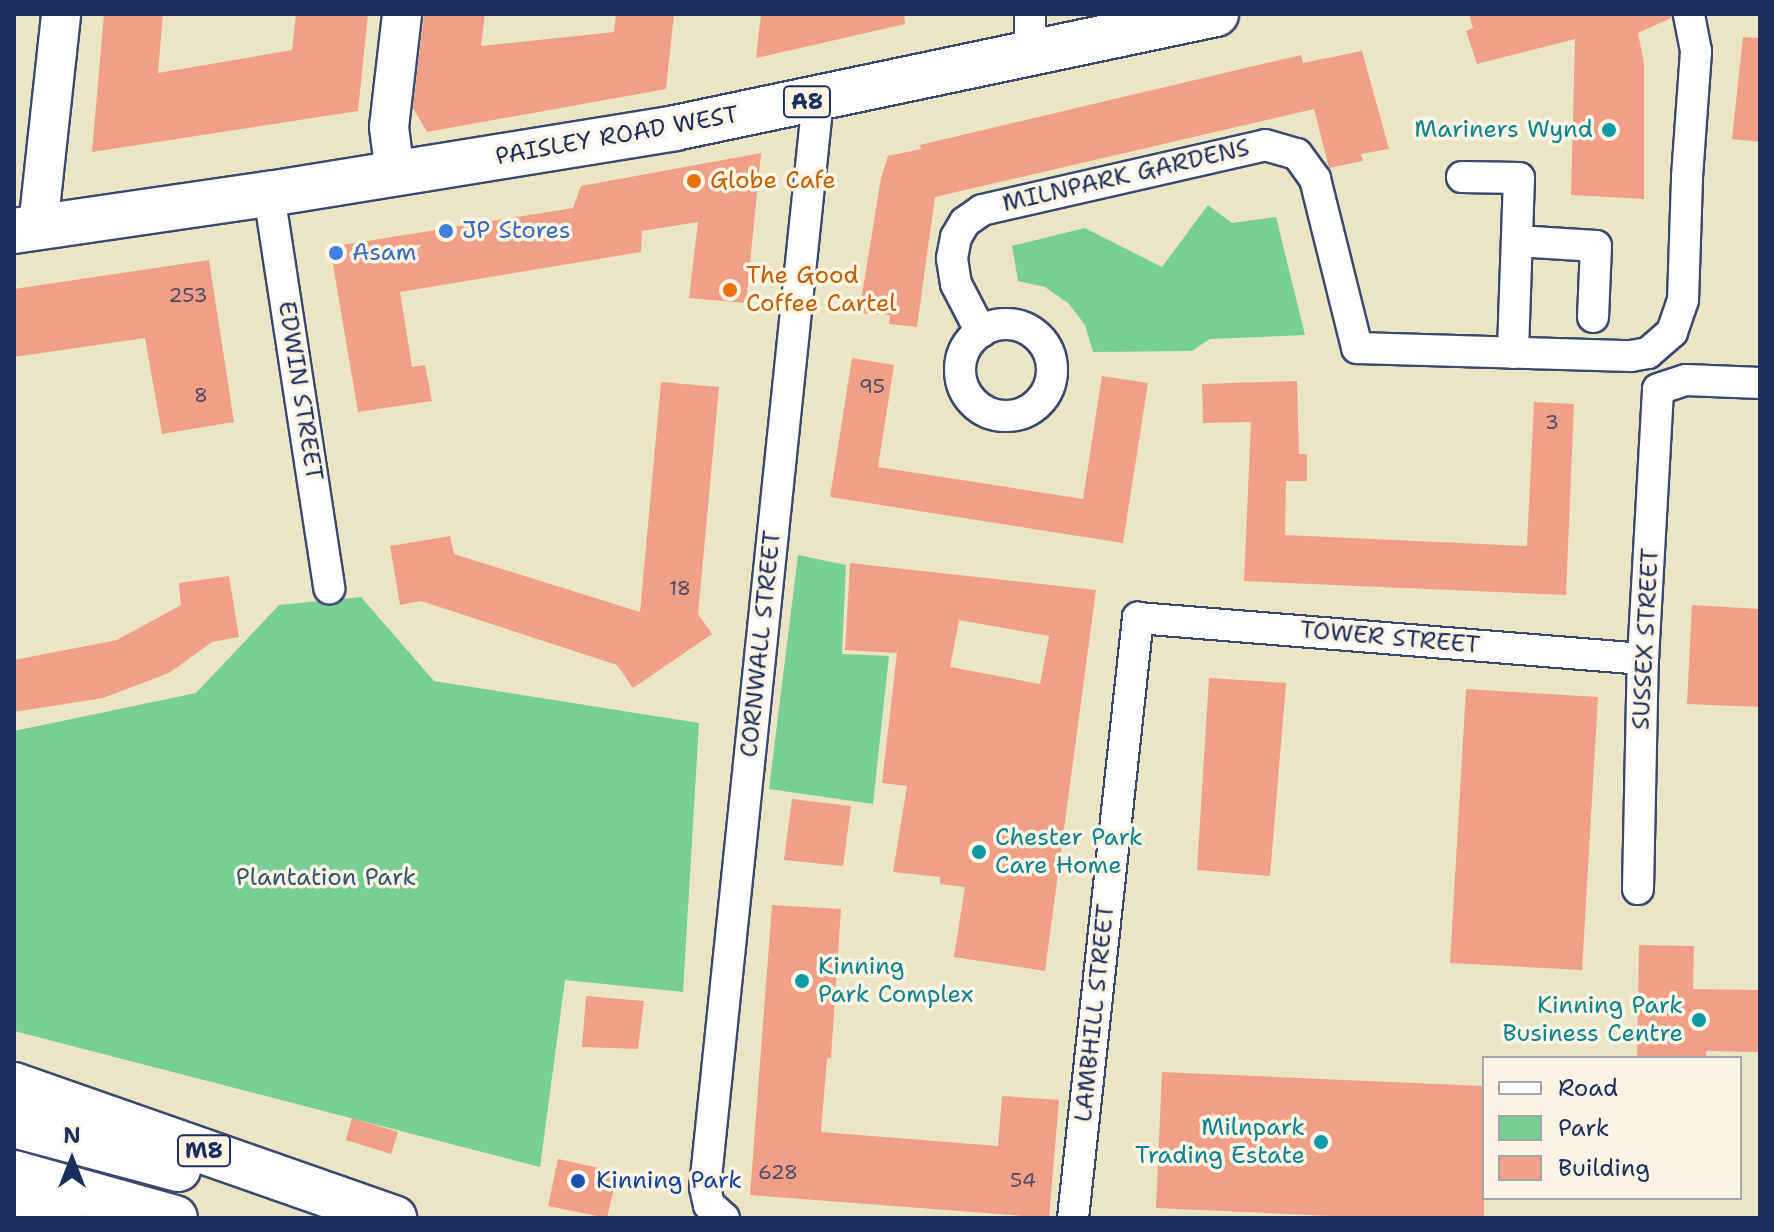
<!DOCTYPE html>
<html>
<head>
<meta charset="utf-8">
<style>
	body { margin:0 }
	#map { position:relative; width:1774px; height:1232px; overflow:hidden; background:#ece5c5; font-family:"Shantell Sans",sans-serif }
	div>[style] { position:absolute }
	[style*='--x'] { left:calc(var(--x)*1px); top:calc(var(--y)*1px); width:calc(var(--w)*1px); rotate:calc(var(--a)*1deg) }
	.green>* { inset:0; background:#78cf94 }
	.building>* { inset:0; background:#f0a087 }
	.roads { filter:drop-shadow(2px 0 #3a4a6d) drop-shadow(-2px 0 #3a4a6d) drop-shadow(0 2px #3a4a6d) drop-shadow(0 -2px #3a4a6d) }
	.minor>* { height:30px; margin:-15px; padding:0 15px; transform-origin:15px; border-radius:15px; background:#fff }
	.minor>.ring { margin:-15px; padding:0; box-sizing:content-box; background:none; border:30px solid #fff; border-radius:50% }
	.tertiary>* { height:38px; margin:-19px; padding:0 19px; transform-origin:19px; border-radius:19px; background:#fff }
	.primary>* { height:44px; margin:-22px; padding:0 22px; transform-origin:22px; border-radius:22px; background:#fff }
	.motorway>* { height:44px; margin:-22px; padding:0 22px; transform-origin:22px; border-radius:22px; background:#fff }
	.dots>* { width:22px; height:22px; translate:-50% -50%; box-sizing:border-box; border:4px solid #fcf5e5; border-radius:50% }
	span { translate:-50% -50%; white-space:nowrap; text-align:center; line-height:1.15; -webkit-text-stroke:7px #fcf5e5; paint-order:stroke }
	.number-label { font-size:20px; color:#504b68 }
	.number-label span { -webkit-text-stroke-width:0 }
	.shield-label span { padding:2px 6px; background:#fcf5e5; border:2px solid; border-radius:6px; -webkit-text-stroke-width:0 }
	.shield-label { font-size:22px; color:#1b2f5e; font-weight:700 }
	.culture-label { font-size:24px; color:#0d838f }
	.right { translate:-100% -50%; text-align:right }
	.left { translate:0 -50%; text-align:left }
	.street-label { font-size:24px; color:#1b2f5e }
	.food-label { font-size:24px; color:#c56008 }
	.shop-label { font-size:24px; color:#366cbe }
	.park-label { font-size:24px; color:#32576c }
	.transit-label { font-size:24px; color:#164399 }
	.frame { position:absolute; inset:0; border:16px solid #1b2f5e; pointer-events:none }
	.legend { position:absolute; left:1482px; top:1056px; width:260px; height:144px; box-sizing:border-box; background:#fcf5e5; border:2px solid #a2a6af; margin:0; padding:10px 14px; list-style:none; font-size:24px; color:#1b2f5e }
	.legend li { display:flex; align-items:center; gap:16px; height:40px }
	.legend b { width:40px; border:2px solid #a2a6af }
	.north { position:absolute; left:32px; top:1120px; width:80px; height:80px; -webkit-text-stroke:6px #fcf5e5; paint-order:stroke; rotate:0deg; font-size:22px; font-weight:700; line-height:32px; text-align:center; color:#1b2f5e }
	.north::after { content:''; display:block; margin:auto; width:28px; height:36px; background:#1b2f5e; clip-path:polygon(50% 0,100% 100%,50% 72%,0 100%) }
</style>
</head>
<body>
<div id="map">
	<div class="green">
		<i style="clip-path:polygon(1208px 205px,1232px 223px,1276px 217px,1305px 335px,1210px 339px,1192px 351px,1093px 352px,1085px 325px,1068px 303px,1045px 287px,1018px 281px,1012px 246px,1085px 228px,1162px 267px)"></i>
		<i style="clip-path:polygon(798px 555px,846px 565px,842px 654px,889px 656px,873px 804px,769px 789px)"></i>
		<i style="clip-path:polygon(361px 597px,434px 681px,699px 723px,683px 992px,565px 980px,540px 1167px,14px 1031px,14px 731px,196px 693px,279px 605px)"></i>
	</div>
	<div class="building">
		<i style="clip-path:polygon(104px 14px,163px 14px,158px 73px,292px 50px,296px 14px,368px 14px,358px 111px,92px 152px)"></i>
		<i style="clip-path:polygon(424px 14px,485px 14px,481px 46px,614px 32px,616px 14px,674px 14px,666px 89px,427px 132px,413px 108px)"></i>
		<i style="clip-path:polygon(761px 14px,904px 14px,905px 24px,756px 58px)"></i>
		<i style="clip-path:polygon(1469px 14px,1671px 14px,1671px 18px,1638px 33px,1644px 63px,1644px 199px,1571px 195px,1575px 39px,1477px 64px,1466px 31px,1473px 28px)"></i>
		<i style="clip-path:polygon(1743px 37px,1760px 38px,1760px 142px,1732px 139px)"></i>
		<i style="clip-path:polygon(1362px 51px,1389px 149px,1361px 154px,1363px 161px,1329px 168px,1314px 109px,935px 197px,917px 327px,889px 324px,890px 315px,859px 313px,881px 178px,888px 156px,921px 149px,920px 145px,1301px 55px,1303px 63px)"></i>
		<i style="clip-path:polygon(761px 153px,746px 303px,689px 298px,698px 222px,642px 231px,641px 252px,400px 292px,412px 367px,425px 365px,432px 401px,358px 412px,330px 247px,573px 208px,581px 186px)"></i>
		<i style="clip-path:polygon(209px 260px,234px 422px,162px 434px,145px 338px,14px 357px,14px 289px)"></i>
		<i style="clip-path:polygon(852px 358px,894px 365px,878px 467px,1083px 499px,1102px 376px,1148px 383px,1123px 543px,830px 497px)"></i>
		<i style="clip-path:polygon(1297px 381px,1299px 454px,1307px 454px,1307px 481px,1286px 481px,1285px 535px,1527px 546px,1534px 402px,1574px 404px,1566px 595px,1244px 581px,1251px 422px,1203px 423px,1202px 384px)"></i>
		<i style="clip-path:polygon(661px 382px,719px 387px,698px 614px,712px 634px,633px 688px,617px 665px,421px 601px,400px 605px,390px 546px,450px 536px,454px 554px,640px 612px)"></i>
		<i style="clip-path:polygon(evenodd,850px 563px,1096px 590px,1045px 971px,954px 957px,965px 887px,940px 884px,940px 877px,893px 872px,907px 786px,882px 783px,897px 653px,845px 650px,850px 563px,959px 620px,1049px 636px,1040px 684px,950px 667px,959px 620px)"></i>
		<i style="clip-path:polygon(229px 576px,239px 637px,212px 642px,169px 673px,103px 698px,14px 712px,14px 660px,117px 640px,181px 605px,179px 583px)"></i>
		<i style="clip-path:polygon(1692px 605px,1760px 609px,1760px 707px,1687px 704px)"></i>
		<i style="clip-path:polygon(1209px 678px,1286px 683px,1270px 876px,1197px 870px)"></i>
		<i style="clip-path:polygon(1466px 689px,1598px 697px,1582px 970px,1450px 963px)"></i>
		<i style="clip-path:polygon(792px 799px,851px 806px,843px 866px,784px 860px)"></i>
		<i style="clip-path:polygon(772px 905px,841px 909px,831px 1058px,827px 1058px,821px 1132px,998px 1146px,1002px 1096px,1059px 1100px,1049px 1218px,750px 1195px)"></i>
		<i style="clip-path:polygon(1639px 945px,1694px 946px,1693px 989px,1760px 990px,1760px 1052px,1706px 1051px,1706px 1058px,1637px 1058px)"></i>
		<i style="clip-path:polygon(586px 996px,644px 1001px,638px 1049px,582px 1047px)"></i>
		<i style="clip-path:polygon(1162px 1072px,1484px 1086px,1484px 1218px,1373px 1218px,1156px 1208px)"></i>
		<i style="clip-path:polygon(352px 1118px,398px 1132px,391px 1154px,346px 1140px)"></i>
		<i style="clip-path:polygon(558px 1159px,618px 1172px,607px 1218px,548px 1206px)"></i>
	</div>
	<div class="roads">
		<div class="minor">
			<i style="--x:1030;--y:53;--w:39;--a:-90"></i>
			<i style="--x:1462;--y:177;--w:57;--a:1"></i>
			<i style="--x:1519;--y:178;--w:175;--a:92"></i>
			<i style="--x:269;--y:194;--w:399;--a:81.3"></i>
			<i style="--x:1517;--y:241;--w:79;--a:3.6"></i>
			<i style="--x:1596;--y:246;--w:71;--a:92.4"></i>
			<i class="ring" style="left:960px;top:324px;width:62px;height:62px"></i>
			<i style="--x:981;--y:332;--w:54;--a:-117.5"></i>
			<i style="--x:956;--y:284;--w:26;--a:-99"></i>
			<i style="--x:952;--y:258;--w:21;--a:-79"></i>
			<i style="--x:956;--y:237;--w:17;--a:-59"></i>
			<i style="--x:965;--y:222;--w:21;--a:-35"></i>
			<i style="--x:982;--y:210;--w:290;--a:-12.9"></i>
			<i style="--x:1265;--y:145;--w:33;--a:16"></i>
			<i style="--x:1297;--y:154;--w:31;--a:54"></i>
			<i style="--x:1315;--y:179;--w:174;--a:76"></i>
			<i style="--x:1357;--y:348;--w:274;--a:1.7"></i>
			<i style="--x:1631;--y:356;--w:17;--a:-10"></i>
			<i style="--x:1648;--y:353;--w:32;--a:-41"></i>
			<i style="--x:1672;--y:332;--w:34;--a:-71"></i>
			<i style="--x:1683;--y:300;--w:123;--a:-88.1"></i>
			<i style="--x:1687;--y:177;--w:126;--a:-85.9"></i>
			<i style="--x:1696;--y:51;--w:38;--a:-101"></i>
			<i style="--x:1638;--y:889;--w:230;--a:-88.8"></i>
			<i style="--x:1643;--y:659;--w:270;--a:-86.8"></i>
			<i style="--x:1658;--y:389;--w:29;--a:-18"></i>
			<i style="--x:1686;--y:380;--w:74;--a:2.3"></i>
			<i style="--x:724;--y:1218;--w:20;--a:-139"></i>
			<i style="--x:709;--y:1205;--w:18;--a:-103"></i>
			<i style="--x:705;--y:1187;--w:1093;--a:-84.07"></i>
			<i style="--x:1073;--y:1218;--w:604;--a:-83.82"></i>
			<i style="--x:1138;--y:618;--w:507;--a:4.64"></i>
		</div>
		<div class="tertiary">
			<i style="--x:395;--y:174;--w:47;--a:-97.3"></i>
			<i style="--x:389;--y:127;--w:114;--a:-83.4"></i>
			<i style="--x:38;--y:227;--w:214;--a:-83.8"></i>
		</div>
		<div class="primary">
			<i style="--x:14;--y:231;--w:258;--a:-8.3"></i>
			<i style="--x:269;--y:194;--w:411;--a:-9.2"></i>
			<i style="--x:675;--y:128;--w:553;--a:-11.9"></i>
		</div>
		<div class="motorway">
			<i style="--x:14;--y:1085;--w:403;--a:19.3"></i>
			<i style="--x:14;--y:1125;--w:170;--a:15"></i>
			<i style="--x:14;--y:1173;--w:167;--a:15.6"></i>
			<i style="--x:14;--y:1204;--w:51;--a:15.9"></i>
		</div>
	</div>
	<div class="dots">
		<i style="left:1609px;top:130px;background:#0f9aa8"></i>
		<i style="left:694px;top:181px;background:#e8710a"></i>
		<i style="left:446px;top:231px;background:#3f7fe0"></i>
		<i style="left:336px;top:253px;background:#3f7fe0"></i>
		<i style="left:730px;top:290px;background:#e8710a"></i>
		<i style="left:979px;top:852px;background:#0f9aa8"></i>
		<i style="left:802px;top:981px;background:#0f9aa8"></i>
		<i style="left:1699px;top:1020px;background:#0f9aa8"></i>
		<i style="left:1321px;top:1142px;background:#0f9aa8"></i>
		<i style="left:578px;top:1181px;background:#1a4fb4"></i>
	</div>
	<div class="number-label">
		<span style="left:188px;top:295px">253</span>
		<span style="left:872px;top:386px">95</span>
		<span style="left:201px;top:395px">8</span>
		<span style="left:1552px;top:422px">3</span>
		<span style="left:680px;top:588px">18</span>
		<span style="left:778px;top:1172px">628</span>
		<span style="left:1023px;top:1180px">54</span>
	</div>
	<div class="shield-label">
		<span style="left:807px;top:102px">A8</span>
		<span style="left:204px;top:1151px">M8</span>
	</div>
	<div class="culture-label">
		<span class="right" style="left:1593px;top:130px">Mariners Wynd</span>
		<span class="left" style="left:995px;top:852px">Chester Park<br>Care Home</span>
		<span class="left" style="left:818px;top:981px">Kinning<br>Park Complex</span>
		<span class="right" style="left:1683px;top:1020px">Kinning Park<br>Business Centre</span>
		<span class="right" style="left:1305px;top:1142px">Milnpark<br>Trading Estate</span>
	</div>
	<div class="street-label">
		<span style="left:617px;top:136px;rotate:-10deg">PAISLEY ROAD WEST</span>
		<span style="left:1126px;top:176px;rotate:-13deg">MILNPARK GARDENS</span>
		<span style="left:300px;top:391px;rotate:81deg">EDWIN STREET</span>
		<span style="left:1390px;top:638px;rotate:5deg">TOWER STREET</span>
		<span style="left:1646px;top:639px;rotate:-87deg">SUSSEX STREET</span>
		<span style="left:761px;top:644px;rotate:-84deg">CORNWALL STREET</span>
		<span style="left:1095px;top:1013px;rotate:-84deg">LAMBHILL STREET</span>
	</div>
	<div class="food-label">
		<span class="left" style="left:710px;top:181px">Globe Cafe</span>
		<span class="left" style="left:746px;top:290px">The Good<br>Coffee Cartel</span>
	</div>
	<div class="shop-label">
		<span class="left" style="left:462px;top:231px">JP Stores</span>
		<span class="left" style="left:352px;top:253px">Asam</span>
	</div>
	<div class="park-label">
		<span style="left:326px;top:878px">Plantation Park</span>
	</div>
	<div class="transit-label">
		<span class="left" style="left:596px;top:1181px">Kinning Park</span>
	</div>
	<div class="frame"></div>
	<ul class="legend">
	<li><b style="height:10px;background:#fff"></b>Road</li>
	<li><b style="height:22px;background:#78cf94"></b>Park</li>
	<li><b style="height:22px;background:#f0a087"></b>Building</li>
	</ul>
	<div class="north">N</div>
</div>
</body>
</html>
